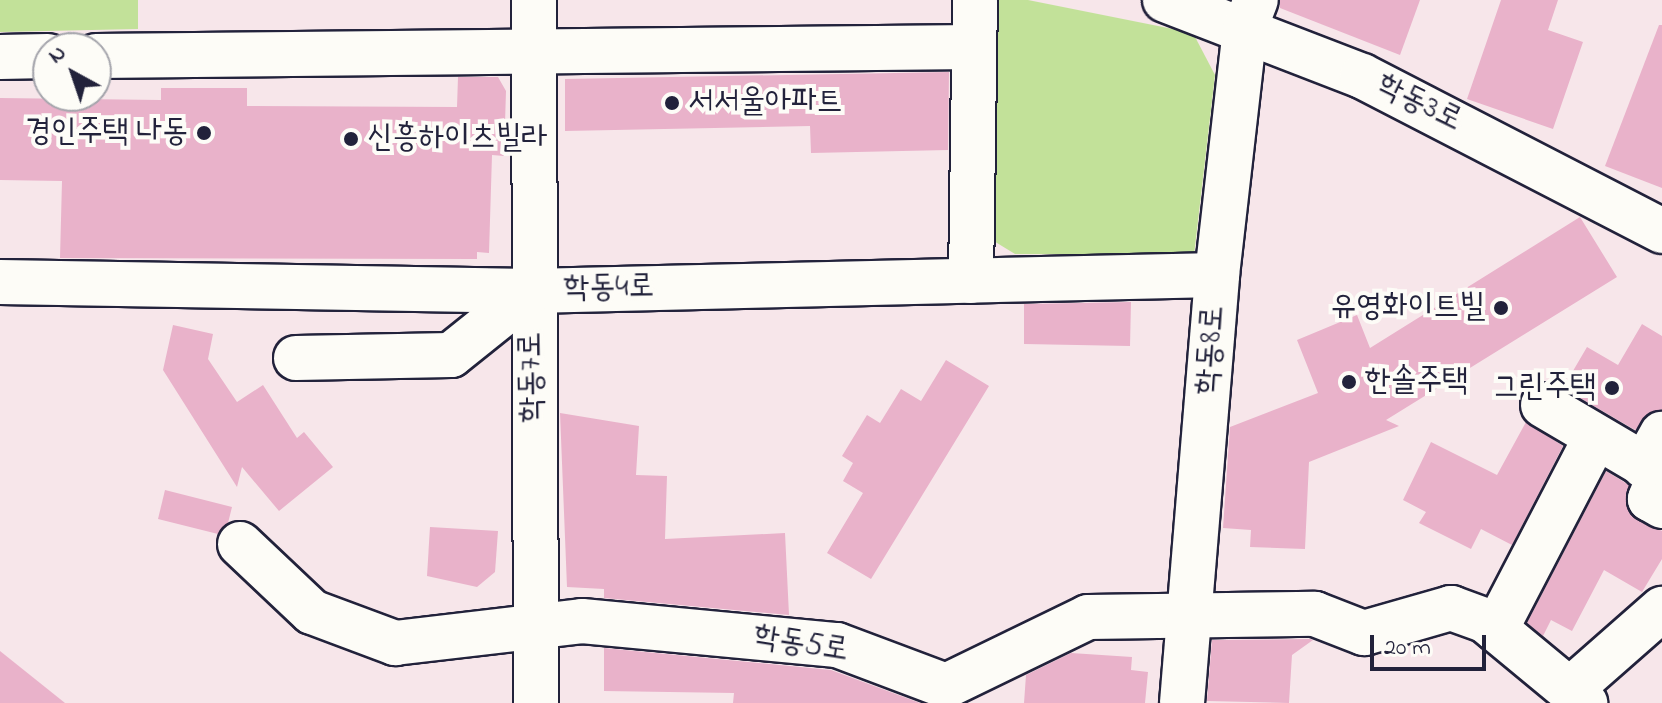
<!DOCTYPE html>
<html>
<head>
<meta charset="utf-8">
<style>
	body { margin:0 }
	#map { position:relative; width:1662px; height:703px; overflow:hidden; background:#f7e6ea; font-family:"Indie Flower","Poor Story",sans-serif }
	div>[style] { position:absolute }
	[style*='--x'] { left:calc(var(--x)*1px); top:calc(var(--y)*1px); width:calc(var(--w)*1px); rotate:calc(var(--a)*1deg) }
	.green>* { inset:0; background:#c2e199 }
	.building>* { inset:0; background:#e9b2ca }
	.roads { filter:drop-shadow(2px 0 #22223b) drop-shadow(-2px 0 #22223b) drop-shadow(0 2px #22223b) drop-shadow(0 -2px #22223b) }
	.minor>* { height:44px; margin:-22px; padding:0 22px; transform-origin:22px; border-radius:22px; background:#fdfcf7 }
	.dots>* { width:22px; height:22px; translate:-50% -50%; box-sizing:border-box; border:4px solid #fdfcf7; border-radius:50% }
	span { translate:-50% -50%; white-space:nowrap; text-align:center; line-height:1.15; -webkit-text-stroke:8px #fdfcf7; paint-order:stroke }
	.poi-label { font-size:32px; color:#22223b }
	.left { translate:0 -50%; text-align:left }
	.right { translate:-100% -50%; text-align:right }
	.street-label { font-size:32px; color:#22223b }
	.north { position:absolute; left:32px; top:32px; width:80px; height:80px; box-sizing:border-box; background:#fdfcf7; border:2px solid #a5a5ac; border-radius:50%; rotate:320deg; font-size:22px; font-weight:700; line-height:32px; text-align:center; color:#22223b }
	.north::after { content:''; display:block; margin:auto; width:28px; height:36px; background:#22223b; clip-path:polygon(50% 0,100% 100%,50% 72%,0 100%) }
	.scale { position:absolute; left:1370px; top:635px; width:116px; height:36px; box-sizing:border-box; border:4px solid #22223b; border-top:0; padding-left:10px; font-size:24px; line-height:28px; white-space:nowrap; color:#22223b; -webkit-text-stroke:6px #fdfcf7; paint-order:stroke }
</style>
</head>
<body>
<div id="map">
	<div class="green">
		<i style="clip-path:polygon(0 0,138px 0,138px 29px,0 32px)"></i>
		<i style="clip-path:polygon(982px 0,1028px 0,1193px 33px,1215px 75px,1194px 255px,1015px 254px,984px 235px)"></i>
	</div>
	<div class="building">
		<i style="clip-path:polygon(1280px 0,1420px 0,1400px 55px,1280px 8px)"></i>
		<i style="clip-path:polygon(1501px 0,1558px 0,1548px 30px,1583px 42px,1553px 129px,1467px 99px)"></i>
		<i style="clip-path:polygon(1659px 25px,1662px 25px,1662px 188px,1605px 166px)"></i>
		<i style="clip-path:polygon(949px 72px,948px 150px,811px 153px,810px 126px,565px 131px,565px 79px)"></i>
		<i style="clip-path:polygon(458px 77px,498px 77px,506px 91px,504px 156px,492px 155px,489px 253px,477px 252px,477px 259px,60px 258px,62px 181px,0 180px,0 98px,161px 100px,161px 88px,247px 88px,247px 106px,457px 107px)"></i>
		<i style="clip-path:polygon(1580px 217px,1617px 277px,1386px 420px,1399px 426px,1309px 462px,1305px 549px,1250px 547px,1251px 530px,1223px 528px,1230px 427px,1318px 393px,1297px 340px,1357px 315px,1370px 348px)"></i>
		<i style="clip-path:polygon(1131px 302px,1130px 346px,1024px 344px,1024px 304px)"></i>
		<i style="clip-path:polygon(1642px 324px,1662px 336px,1662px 409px,1635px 430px,1563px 388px,1587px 347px,1618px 365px)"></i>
		<i style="clip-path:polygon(173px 325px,213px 334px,208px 359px,237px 402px,263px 385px,297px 438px,304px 432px,333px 467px,279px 511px,242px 467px,237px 487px,163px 370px)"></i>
		<i style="clip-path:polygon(946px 360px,989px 386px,871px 579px,827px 553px,863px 493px,843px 481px,853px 463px,842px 456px,867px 415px,880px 423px,901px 389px,921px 401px)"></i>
		<i style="clip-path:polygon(560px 413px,639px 426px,636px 475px,667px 476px,665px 539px,785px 533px,789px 615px,604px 598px,604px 589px,567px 587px)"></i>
		<i style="clip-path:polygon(1526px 422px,1563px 446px,1512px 545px,1481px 529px,1471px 549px,1419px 523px,1426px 512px,1403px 500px,1431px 442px,1497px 475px)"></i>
		<i style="clip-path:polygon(1606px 471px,1629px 485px,1629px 513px,1662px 531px,1662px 559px,1642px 592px,1604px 570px,1572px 631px,1551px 620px,1543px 636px,1527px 623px)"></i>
		<i style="clip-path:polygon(165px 490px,232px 507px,228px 523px,218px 534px,158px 519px)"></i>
		<i style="clip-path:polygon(430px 527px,498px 531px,495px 572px,477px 587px,427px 576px)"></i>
		<i style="clip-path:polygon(1212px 640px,1310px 639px,1313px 640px,1292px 655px,1289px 703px,1207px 701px)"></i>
		<i style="clip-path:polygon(604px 648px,831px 670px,920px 703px,733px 703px,734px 693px,604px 691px)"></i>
		<i style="clip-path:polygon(0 651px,65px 703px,0 703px)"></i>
		<i style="clip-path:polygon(1071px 653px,1132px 657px,1131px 670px,1148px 672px,1145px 703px,1024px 703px,1026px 675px)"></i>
	</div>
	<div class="roads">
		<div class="minor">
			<i style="--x:534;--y:0;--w:703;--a:89.84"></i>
			<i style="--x:1165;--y:0;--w:211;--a:21.1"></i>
			<i style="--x:1362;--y:76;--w:338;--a:27.3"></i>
			<i style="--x:96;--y:56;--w:878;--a:-0.59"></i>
			<i style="--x:0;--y:57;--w:48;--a:-1.2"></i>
			<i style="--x:971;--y:281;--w:281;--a:-89.2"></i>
			<i style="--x:0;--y:282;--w:531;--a:0.97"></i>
			<i style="--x:531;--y:291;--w:686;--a:-1.34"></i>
			<i style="--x:296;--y:358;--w:155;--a:-1.1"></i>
			<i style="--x:451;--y:355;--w:102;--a:-38.7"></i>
			<i style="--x:1543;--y:405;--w:136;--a:30.5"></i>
			<i style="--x:1660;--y:474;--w:27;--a:112"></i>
			<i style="--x:1650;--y:499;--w:14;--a:30"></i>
			<i style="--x:1644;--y:466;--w:37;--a:-61"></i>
			<i style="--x:240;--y:544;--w:99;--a:43.4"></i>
			<i style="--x:312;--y:612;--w:89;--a:20.5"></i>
			<i style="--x:395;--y:643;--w:188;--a:-6.7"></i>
			<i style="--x:582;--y:621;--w:256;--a:5.4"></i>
			<i style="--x:837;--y:645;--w:116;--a:20.6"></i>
			<i style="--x:946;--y:686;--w:158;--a:-25.9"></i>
			<i style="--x:1088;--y:617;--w:227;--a:-0.8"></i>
			<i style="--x:1315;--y:614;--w:53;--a:21.2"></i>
			<i style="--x:1364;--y:633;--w:91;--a:-16"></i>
			<i style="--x:1451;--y:608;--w:37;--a:20"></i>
			<i style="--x:1486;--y:621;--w:129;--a:39.6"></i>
			<i style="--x:1496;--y:629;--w:216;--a:-62.5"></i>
			<i style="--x:1572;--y:688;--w:120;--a:-41.3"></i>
			<i style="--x:1182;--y:703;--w:429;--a:-85.3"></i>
			<i style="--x:1217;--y:275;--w:249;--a:-83.5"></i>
			<i style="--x:1245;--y:28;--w:30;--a:-69"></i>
		</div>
	</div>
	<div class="dots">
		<i style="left:672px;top:103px;background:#22223b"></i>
		<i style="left:204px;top:133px;background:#22223b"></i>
		<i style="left:351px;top:139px;background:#22223b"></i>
		<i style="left:1501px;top:308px;background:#22223b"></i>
		<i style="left:1349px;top:382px;background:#22223b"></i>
		<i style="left:1612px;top:388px;background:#22223b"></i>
	</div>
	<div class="poi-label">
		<span class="left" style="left:688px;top:103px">서서울아파트</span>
		<span class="right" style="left:188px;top:133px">경인주택 나동</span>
		<span class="left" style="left:367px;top:139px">신흥하이츠빌라</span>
		<span class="right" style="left:1485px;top:308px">유영화이트빌</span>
		<span class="left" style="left:1365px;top:382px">한솔주택</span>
		<span class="right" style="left:1596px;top:388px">그린주택</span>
	</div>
	<div class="street-label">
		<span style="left:1419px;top:104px;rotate:26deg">학동3로</span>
		<span style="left:609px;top:289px;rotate:-1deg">학동4로</span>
		<span style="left:1212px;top:350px;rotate:-86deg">학동8로</span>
		<span style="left:533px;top:377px;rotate:-91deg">학동7로</span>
		<span style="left:801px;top:645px;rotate:9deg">학동5로</span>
	</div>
	<div class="north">N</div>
	<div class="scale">20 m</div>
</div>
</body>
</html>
